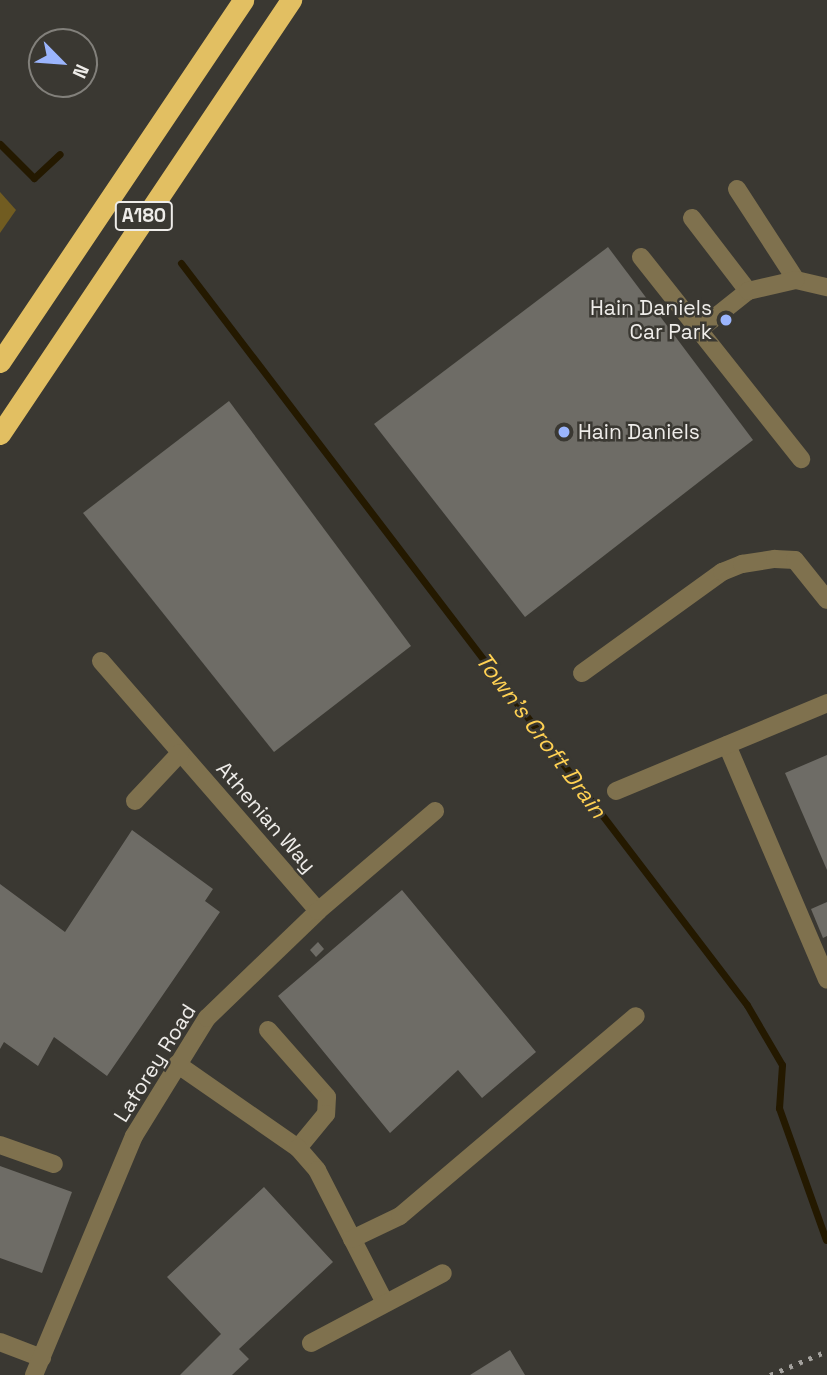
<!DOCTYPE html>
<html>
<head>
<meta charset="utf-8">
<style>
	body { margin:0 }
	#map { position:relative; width:827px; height:1375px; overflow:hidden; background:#3a3832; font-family:"Space Grotesk",sans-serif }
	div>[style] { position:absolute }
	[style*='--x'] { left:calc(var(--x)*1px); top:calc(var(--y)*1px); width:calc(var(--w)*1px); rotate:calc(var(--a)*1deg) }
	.green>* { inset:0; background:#715c21 }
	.stream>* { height:7px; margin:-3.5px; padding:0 3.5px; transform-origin:3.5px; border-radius:3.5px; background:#241900 }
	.building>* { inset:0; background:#6e6c66 }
	.minor>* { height:18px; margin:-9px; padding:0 9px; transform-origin:9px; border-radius:9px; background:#7f714e }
	.highway>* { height:21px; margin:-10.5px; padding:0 10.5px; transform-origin:10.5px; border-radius:10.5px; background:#e2bf62 }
	.rail>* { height:5px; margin-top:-2.5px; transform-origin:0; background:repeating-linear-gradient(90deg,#a3a19d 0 3.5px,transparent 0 10.5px) }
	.dots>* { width:19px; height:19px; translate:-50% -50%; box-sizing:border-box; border:4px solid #3a3832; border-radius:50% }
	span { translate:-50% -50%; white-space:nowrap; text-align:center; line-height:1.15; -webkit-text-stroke:5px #3a3832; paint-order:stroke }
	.shield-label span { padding:2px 5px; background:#3a3832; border:2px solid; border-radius:5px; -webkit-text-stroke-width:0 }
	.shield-label { font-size:19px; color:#eeece9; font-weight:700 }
	.poi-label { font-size:21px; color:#eeece9 }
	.right { translate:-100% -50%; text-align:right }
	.left { translate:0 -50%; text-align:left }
	.street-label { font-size:21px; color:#eeece9 }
	.water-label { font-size:23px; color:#ffd153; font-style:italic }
	.north { position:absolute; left:28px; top:28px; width:70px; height:70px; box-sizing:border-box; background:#3a3832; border:2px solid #82807b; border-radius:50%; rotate:115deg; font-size:19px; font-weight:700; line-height:28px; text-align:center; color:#eeece9 }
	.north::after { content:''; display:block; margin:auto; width:24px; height:32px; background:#9bb5fd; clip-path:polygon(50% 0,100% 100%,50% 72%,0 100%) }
</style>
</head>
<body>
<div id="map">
	<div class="green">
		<i style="clip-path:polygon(0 192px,16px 210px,0 233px)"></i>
	</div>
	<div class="stream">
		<i style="--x:0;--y:144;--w:48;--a:45"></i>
		<i style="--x:34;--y:178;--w:35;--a:-43"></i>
		<i style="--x:181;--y:263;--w:933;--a:52.66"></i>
		<i style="--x:747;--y:1005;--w:69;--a:59.7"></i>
		<i style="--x:782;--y:1065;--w:43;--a:94"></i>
		<i style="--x:779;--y:1108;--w:140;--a:70.4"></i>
	</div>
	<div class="building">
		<i style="clip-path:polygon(608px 247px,753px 440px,525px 617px,374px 424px)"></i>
		<i style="clip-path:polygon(229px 401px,411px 646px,274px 752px,83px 513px)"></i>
		<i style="clip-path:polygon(827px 755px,827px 870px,785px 773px)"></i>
		<i style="clip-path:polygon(132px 830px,213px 889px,205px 901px,220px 912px,107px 1076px,54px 1037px,38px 1066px,4px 1042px,0 1049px,0 884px,65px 932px)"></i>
		<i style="clip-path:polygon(402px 890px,536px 1052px,482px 1098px,458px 1070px,390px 1133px,278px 996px)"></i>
		<i style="clip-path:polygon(827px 902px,827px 936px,823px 938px,811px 909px)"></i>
		<i style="clip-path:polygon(318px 942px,324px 949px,316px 957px,310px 950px)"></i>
		<i style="clip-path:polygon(0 1166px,72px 1192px,42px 1273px,0 1258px)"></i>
		<i style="clip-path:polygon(264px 1187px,333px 1262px,239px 1349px,249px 1359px,232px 1375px,180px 1375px,221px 1334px,167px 1277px)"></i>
		<i style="clip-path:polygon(510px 1350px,525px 1375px,470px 1375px)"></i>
	</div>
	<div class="minor">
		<i style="--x:737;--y:189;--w:108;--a:57"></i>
		<i style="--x:796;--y:280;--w:32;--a:13"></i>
		<i style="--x:692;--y:218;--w:92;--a:52.5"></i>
		<i style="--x:641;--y:257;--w:258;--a:51.6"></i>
		<i style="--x:699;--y:330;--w:63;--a:-38.5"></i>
		<i style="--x:748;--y:291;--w:49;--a:-12.9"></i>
		<i style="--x:101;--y:661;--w:331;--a:49"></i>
		<i style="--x:582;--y:673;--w:173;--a:-35.8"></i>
		<i style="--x:722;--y:572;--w:22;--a:-22"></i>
		<i style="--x:742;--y:564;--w:33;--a:-9"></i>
		<i style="--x:775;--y:559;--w:20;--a:3"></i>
		<i style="--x:795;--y:560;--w:51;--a:51.3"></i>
		<i style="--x:727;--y:745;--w:255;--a:66.9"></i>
		<i style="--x:616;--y:791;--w:229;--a:-22.6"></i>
		<i style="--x:135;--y:801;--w:66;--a:-46.8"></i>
		<i style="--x:268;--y:1030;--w:89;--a:48.6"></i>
		<i style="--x:327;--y:1097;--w:17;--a:93"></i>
		<i style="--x:326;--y:1114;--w:44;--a:129.5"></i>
		<i style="--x:177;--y:1064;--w:147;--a:34.8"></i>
		<i style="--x:298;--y:1148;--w:29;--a:49"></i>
		<i style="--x:317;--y:1170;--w:149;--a:62.9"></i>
		<i style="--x:0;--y:1145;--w:57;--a:19.4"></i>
		<i style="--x:352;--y:1239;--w:53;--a:-25.6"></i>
		<i style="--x:400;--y:1216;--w:309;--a:-40.3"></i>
		<i style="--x:0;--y:1342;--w:45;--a:20.9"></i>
		<i style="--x:311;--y:1343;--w:149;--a:-27.9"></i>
		<i style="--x:34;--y:1375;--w:259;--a:-67.3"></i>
		<i style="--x:134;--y:1136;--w:139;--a:-58.3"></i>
		<i style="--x:207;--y:1018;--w:154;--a:-43.9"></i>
		<i style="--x:318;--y:911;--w:154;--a:-40.5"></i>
	</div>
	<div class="highway">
		<i style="--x:0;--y:362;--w:436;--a:-56.1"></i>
		<i style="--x:0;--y:434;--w:523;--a:-56.16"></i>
	</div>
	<div class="rail">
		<i style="--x:770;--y:1375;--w:62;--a:-22.8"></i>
	</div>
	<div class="dots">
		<i style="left:726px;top:320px;background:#9bb5fd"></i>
		<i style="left:564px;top:432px;background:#9bb5fd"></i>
	</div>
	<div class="shield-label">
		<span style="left:144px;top:216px">A180</span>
	</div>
	<div class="poi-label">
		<span class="right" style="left:712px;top:320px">Hain Daniels<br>Car Park</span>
		<span class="left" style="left:578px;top:432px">Hain Daniels</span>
	</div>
	<div class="street-label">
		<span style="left:266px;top:817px;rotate:49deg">Athenian Way</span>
		<span style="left:155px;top:1063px;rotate:-58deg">Laforey Road</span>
	</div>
	<div class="water-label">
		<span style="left:541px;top:735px;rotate:53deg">Town's Croft Drain</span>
	</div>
	<div class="north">N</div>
</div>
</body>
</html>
